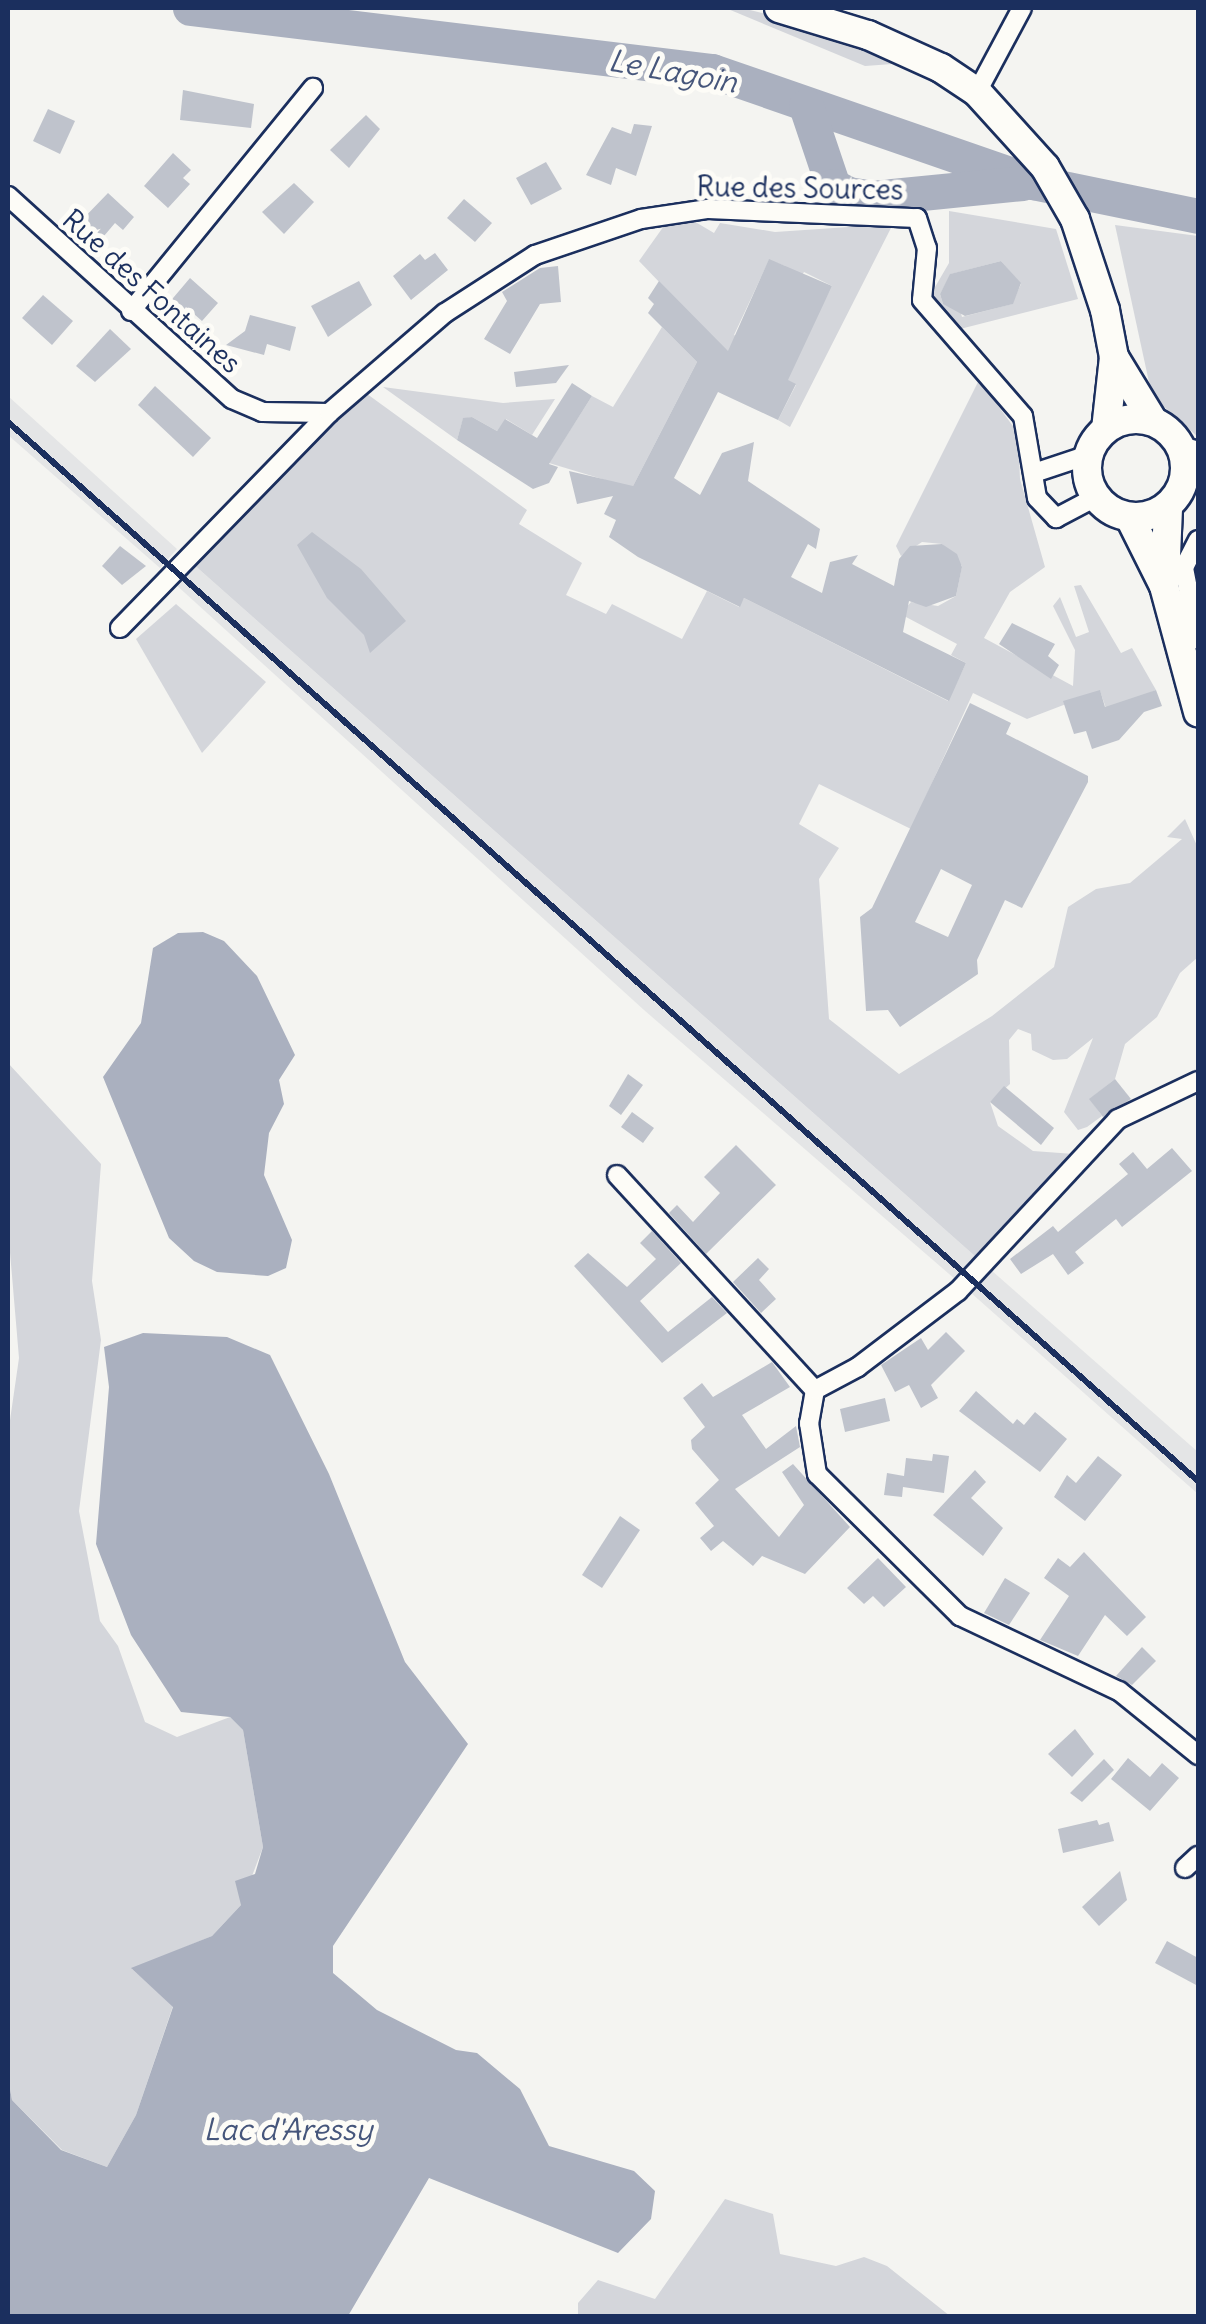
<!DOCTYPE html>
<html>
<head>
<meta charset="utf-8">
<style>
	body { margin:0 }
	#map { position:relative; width:1206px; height:2324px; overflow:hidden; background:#f4f4f1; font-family:Delius,sans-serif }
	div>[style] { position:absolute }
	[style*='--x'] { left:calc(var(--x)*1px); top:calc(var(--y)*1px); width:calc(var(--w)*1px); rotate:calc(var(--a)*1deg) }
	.built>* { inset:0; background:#e4e5e6 }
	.green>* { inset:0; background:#d4d6db }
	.water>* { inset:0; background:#aab0bf }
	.river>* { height:35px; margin:-17.5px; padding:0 17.5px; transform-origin:17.5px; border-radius:17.5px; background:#aab0bf }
	.building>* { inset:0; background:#bfc3cc }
	.roads { filter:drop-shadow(2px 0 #1b2f5e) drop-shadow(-2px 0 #1b2f5e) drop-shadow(0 2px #1b2f5e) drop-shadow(0 -2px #1b2f5e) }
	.minor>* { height:18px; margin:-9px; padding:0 9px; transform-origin:9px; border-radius:9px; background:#fdfcf7 }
	.secondary>* { height:28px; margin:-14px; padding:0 14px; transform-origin:14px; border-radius:14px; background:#fdfcf7 }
	.secondary>.ring { margin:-14px; padding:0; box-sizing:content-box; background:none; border:28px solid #fdfcf7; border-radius:50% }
	.rail>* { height:6px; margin:-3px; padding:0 3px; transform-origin:3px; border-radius:3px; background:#1b2f5e }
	span { translate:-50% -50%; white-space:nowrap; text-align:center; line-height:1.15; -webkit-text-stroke:10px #fdfcf7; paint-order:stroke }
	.street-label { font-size:28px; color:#1b2f5e }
	.water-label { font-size:30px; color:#46567b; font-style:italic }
	.frame { position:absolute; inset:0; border:10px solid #1b2f5e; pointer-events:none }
</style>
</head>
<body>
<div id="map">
	<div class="built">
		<i style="clip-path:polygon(8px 396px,177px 549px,160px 568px,8px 435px)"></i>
		<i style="clip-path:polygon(192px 563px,976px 1257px,956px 1280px,644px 1010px,174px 583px)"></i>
		<i style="clip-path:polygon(991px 1270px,1198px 1452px,1198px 1494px,970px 1292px)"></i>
	</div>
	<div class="green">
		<i style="clip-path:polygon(742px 8px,793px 21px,906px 63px,865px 66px,728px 9px)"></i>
		<i style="clip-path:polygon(evenodd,949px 211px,1056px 229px,1078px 299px,960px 329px,935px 311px,931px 294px,949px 263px,949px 211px,1001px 261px,1021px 284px,1012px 304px,962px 317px,959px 306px,943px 304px,940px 294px,951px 274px,1001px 261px)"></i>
		<i style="clip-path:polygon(evenodd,692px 220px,714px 233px,720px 223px,775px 232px,893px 224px,790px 427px,778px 420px,796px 385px,784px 379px,832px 286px,804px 272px,750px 361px,737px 355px,734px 360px,639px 261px,666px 223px,692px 220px,769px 260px,785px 266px,753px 343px,734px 335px,769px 260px)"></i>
		<i style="clip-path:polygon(1115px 225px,1198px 236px,1198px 437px,1152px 396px)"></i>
		<i style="clip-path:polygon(662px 327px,697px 362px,632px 488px,549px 463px,592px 396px,613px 407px)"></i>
		<i style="clip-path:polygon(979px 380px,1018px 433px,1020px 479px,1045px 567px,1010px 592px,984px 638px,1073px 686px,1075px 650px,1053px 606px,1060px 597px,1076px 637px,1089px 632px,1074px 586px,1081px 585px,1121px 653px,1132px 648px,1156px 690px,1107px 711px,1100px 691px,1027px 719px,973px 693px,911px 829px,819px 784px,799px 824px,839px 848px,819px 879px,829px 1019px,899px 1074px,992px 1016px,1054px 967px,1068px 907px,1096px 889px,1130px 883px,1182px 839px,1167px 837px,1185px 819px,1198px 848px,1198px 957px,1180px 973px,1157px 1017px,1125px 1044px,1115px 1079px,1090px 1099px,1102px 1116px,1087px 1127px,1078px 1130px,1064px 1112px,1093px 1038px,1067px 1059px,1053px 1060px,1032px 1050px,1031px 1034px,1018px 1029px,1009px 1040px,1010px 1084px,990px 1102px,998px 1126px,1033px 1151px,1074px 1154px,976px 1257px,192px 563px,363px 391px,527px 510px,519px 524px,582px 563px,566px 595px,606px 614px,612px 604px,682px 639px,707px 591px,739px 607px,744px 598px,948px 701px,966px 663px,951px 655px,957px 644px,906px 617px,905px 609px,911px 602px,938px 606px,956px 596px,962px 566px,942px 544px,922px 542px,901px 556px,896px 546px)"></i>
		<i style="clip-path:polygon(383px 387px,503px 403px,555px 399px,532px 435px,506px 419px,497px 431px,472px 417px,463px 419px,457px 440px)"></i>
		<i style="clip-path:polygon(176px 604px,266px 682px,202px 753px,136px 639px)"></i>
		<i style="clip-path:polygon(8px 1063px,101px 1164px,92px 1281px,101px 1340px,79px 1511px,100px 1621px,118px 1646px,145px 1722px,177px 1737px,230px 1717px,243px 1730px,263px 1847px,241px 1905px,212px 1936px,132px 1969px,173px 2006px,136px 2115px,107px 2167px,62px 2150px,12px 2100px,8px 2078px,8px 1434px,19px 1358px,8px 1229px)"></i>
		<i style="clip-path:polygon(725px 2199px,773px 2214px,780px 2254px,836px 2266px,864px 2257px,887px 2266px,950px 2316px,578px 2316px,578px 2303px,598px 2280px,655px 2299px)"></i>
	</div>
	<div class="water">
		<i style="clip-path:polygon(203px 932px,224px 941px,257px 976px,295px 1055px,279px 1080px,284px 1104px,269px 1133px,264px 1175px,292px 1240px,286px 1268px,268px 1276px,217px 1272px,194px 1261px,169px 1238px,103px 1077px,141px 1023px,153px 948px,178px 933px)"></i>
		<i style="clip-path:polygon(143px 1333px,227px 1337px,270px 1355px,329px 1474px,405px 1662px,468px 1744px,333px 1946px,333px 1973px,377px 2010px,456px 2050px,477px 2053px,520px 2089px,549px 2146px,634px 2171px,655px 2191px,651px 2219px,618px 2253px,429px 2178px,348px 2316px,8px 2316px,8px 2078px,12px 2100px,61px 2150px,107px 2167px,136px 2115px,173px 2007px,131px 1968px,212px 1936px,241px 1905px,235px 1881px,255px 1874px,263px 1847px,243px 1730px,230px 1717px,181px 1712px,131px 1635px,96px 1544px,109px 1387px,104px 1347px)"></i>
	</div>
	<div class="river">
		<i style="--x:190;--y:8;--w:526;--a:6.88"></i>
		<i style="--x:712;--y:71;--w:340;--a:19.1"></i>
		<i style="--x:1033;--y:182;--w:168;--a:11.6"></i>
		<i style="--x:806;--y:106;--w:84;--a:71.4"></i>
		<i style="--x:833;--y:186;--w:17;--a:28"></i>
		<i style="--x:848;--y:194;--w:24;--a:9"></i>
		<i style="--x:872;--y:198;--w:151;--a:-5.7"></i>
	</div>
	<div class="building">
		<i style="clip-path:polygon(183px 90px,254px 104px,251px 128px,180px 120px)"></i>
		<i style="clip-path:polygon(48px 109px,75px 121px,60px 154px,33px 141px)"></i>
		<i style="clip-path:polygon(366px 115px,380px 129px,349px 168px,330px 150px)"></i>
		<i style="clip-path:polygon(634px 124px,652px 126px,636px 176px,616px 168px,611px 185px,586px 175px,612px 127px,631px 134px)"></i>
		<i style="clip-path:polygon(173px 153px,191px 170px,183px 178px,190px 184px,168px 208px,144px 186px)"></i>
		<i style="clip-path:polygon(546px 162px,562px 189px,531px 205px,516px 178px)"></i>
		<i style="clip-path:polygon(294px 183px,314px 202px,284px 234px,262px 212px)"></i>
		<i style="clip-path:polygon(108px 193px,134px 217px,123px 230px,115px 223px,98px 243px,78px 224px)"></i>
		<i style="clip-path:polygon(464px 199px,492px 223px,475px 242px,447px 218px)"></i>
		<i style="clip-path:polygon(435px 253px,448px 270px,411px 300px,393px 276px,420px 254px,425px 260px)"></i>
		<i style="clip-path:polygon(769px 259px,832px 286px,788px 380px,796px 384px,778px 420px,718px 392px,674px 478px,700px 495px,722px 453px,754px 442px,748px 481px,820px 529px,816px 549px,808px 544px,791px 577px,822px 593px,830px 562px,858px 555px,852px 564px,894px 586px,899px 559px,910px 546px,942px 544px,957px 554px,962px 567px,956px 596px,926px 607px,909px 601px,903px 632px,966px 663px,949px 701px,744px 598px,740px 607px,638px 557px,609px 537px,616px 520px,604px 514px,613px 496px,577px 504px,569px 471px,633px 486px,697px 362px,648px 313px,654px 304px,648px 298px,659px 281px,728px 351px)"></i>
		<i style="clip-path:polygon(1001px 261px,1021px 283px,1013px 304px,965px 316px,943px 304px,940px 294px,950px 274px)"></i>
		<i style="clip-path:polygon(558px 266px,561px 302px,540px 304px,510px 354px,484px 339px,507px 301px,502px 292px,540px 268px)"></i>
		<i style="clip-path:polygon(190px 278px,218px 303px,202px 321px,186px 307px,179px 315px,168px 304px)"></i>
		<i style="clip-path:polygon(359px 281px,372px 305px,328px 337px,311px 306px)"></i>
		<i style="clip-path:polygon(43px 295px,73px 321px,52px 345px,22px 318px)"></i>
		<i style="clip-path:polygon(250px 315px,296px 327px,290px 351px,267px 344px,264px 355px,226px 345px,245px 331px)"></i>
		<i style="clip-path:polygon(110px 329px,131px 349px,95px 382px,76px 366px)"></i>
		<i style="clip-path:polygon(569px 365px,556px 383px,516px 387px,514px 372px)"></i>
		<i style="clip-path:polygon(572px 383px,592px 396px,549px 464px,558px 467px,549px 483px,533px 489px,457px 440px,463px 418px,472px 417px,497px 431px,505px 419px,537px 438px)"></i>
		<i style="clip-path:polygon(155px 386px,211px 438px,193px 457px,138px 405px)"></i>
		<i style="clip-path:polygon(312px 532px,361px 569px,406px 621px,370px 653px,364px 635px,327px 598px,297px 545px)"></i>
		<i style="clip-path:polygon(120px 546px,146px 566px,122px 585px,102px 566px)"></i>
		<i style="clip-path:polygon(1012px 623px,1055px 644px,1048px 656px,1059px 665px,1051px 679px,999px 644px)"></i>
		<i style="clip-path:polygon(1100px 690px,1105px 707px,1156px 690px,1162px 706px,1144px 712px,1119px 740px,1092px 749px,1086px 731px,1074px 734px,1063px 701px)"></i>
		<i style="clip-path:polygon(evenodd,970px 703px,1011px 723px,1006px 734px,1088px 776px,1088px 782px,1022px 908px,1005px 900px,977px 960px,978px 974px,900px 1027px,888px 1010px,866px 1011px,860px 917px,872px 908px,970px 703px,941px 869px,972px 885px,948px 937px,915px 922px,941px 869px)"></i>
		<i style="clip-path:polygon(628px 1074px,643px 1085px,621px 1115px,609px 1106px)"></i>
		<i style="clip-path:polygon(1115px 1079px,1131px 1099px,1103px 1117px,1089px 1099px)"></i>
		<i style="clip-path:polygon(1004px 1086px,1054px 1128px,1041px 1145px,990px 1102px)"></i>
		<i style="clip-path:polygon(632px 1112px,654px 1128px,643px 1143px,621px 1127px)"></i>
		<i style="clip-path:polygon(736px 1145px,776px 1185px,706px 1254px,669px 1213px,677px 1205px,693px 1222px,720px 1193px,704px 1177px)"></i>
		<i style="clip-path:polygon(1172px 1148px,1192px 1171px,1122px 1227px,1116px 1219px,1075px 1252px,1084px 1263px,1068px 1275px,1053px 1254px,1021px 1274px,1010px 1259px,1053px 1226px,1058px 1232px,1128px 1174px,1119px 1164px,1133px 1152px,1147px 1169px)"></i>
		<i style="clip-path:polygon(652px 1231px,681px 1263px,640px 1301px,668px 1332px,712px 1297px,727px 1313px,662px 1363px,574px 1266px,588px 1253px,627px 1287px,656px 1259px,640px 1243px)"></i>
		<i style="clip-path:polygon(758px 1258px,769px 1269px,759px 1280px,776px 1299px,761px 1313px,733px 1282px)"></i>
		<i style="clip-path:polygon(946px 1332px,965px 1351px,931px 1385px,938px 1398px,921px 1408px,909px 1385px,895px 1392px,881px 1365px,921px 1338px,928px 1350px)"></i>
		<i style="clip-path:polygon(772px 1362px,790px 1387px,742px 1415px,766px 1449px,796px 1426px,800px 1447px,735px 1489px,779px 1537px,804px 1505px,782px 1472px,793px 1464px,850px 1527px,805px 1574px,762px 1556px,753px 1566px,723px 1541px,711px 1551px,700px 1538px,714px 1526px,695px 1503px,719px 1480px,692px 1449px,691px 1440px,705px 1427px,683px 1398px,702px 1383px,713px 1397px)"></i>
		<i style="clip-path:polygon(976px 1391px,1013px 1424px,1017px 1419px,1024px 1425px,1035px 1412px,1067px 1439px,1040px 1472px,959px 1411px)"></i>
		<i style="clip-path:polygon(885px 1398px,890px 1421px,845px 1432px,840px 1409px)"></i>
		<i style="clip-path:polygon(933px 1454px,949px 1456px,944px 1493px,903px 1487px,902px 1497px,884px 1495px,887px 1473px,904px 1476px,906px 1458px,932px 1461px)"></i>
		<i style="clip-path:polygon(1098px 1456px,1122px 1475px,1085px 1521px,1054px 1497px,1067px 1475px,1076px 1483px)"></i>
		<i style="clip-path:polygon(975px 1470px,986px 1482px,971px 1498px,1003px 1528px,983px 1556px,933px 1515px)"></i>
		<i style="clip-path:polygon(620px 1516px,640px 1530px,602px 1588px,582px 1575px)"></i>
		<i style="clip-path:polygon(1084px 1552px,1146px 1617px,1127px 1636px,1105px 1615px,1078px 1656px,1040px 1640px,1069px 1596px,1044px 1578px,1058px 1558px,1070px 1567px)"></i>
		<i style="clip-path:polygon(878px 1558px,906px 1587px,884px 1607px,873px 1596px,864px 1604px,847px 1588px)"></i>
		<i style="clip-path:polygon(1005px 1578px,1030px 1593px,1009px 1625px,984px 1613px)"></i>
		<i style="clip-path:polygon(1142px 1647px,1156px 1661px,1132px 1685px,1116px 1676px)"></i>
		<i style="clip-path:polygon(1075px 1729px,1094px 1754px,1072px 1777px,1048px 1754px)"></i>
		<i style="clip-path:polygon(1128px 1758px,1150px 1777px,1162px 1763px,1179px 1778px,1150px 1811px,1111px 1779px)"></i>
		<i style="clip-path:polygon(1104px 1759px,1114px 1770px,1082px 1802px,1070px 1793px)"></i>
		<i style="clip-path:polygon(1097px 1820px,1099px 1825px,1109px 1822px,1114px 1841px,1063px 1853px,1058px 1829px)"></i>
		<i style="clip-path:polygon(1120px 1871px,1127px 1900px,1099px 1926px,1082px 1907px)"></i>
		<i style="clip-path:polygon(1167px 1941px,1198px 1958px,1198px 1986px,1155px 1963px)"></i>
	</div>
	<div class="roads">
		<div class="minor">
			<i style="--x:977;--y:92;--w:95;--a:-61.8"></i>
			<i style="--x:8;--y:196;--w:302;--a:42.2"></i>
			<i style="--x:232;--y:399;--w:33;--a:23"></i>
			<i style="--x:262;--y:412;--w:67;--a:0.9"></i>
			<i style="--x:131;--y:311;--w:288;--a:-50.8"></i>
			<i style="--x:1181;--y:446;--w:18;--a:16"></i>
			<i style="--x:1034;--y:473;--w:57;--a:-18.4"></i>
			<i style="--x:1184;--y:478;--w:15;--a:-20"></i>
			<i style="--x:1198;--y:540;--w:31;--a:117"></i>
			<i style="--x:1184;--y:568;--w:73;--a:79"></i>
			<i style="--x:120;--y:628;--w:300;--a:-45.8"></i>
			<i style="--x:329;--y:413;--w:153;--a:-40.8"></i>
			<i style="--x:445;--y:313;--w:107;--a:-32.8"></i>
			<i style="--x:535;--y:255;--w:112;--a:-18.8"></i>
			<i style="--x:641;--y:219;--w:68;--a:-8.5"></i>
			<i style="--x:708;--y:209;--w:209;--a:2.5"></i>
			<i style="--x:917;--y:218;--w:32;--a:72"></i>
			<i style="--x:927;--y:248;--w:52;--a:95.5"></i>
			<i style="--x:922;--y:300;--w:154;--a:49"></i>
			<i style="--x:1023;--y:416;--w:83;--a:80.3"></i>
			<i style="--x:1037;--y:498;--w:28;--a:46"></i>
			<i style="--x:1056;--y:518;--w:45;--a:-27.7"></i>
			<i style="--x:1198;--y:1081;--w:89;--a:154.6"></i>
			<i style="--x:1118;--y:1119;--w:235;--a:132.9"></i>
			<i style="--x:958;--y:1291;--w:126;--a:142.8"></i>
			<i style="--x:858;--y:1367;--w:49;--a:151.9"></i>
			<i style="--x:815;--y:1390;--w:34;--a:100"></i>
			<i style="--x:809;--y:1423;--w:52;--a:81.1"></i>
			<i style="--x:817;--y:1474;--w:202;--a:44.8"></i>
			<i style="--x:960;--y:1616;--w:176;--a:25.3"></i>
			<i style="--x:1119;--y:1691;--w:102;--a:39"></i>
			<i style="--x:617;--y:1175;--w:292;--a:47.4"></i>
			<i style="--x:1185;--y:1868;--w:18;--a:-43"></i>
		</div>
		<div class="secondary">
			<i style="--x:779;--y:8;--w:93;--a:16.9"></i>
			<i style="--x:868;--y:35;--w:80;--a:24.3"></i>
			<i style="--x:941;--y:68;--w:43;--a:33.7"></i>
			<i style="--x:977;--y:92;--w:101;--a:47.8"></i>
			<i style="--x:1045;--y:167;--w:60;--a:60"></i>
			<i style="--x:1075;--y:219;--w:96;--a:71.8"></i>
			<i style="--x:1105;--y:310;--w:48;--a:79.2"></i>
			<i style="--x:1114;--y:357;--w:72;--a:96.3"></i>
			<i style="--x:1114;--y:357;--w:75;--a:58.6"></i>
			<i class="ring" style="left:1087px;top:419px;width:70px;height:70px"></i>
			<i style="--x:1130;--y:518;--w:76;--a:63.4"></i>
			<i style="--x:1164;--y:586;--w:131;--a:74.9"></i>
			<i style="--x:1165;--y:580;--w:73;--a:-87.6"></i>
		</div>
	</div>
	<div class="rail">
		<i style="--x:8;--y:422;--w:1593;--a:41.67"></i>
	</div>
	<div class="street-label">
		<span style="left:800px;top:188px;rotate:1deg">Rue des Sources</span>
		<span style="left:152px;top:291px;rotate:42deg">Rue des Fontaines</span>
	</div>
	<div class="water-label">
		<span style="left:673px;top:71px;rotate:10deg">Le Lagoin</span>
		<span style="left:288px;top:2129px">Lac d'Aressy</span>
	</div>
	<div class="frame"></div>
</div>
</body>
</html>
